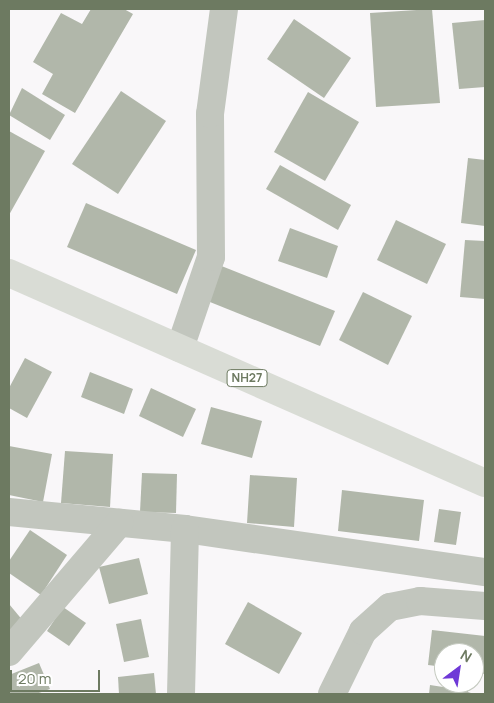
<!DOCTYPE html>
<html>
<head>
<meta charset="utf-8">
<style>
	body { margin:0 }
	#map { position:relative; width:494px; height:703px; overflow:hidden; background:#f9f7f9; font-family:Manrope,sans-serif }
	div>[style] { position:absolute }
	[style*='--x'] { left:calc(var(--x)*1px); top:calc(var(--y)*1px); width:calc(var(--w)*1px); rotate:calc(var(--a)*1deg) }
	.building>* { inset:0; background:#b1b7aa }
	.minor>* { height:28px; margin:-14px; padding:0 14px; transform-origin:14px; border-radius:14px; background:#c2c6be }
	.highway>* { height:28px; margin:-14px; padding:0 14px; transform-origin:14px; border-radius:14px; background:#d9dcd5 }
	span { translate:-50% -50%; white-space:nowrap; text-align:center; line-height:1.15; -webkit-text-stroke:5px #fff; paint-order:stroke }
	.shield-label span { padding:1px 4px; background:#fff; border:1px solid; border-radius:4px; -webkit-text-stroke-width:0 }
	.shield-label { font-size:12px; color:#6d7a61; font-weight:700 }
	.frame { position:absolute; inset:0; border:10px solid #6d7a61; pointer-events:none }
	.north { position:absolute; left:434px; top:643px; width:50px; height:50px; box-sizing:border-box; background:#fff; border:1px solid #c5cac0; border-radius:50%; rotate:31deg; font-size:14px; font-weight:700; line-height:20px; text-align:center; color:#6d7a61 }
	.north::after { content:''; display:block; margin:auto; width:18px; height:22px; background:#6f39d7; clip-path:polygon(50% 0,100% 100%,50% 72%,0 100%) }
	.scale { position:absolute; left:10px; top:670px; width:90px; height:22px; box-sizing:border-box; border:2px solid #6d7a61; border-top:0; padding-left:6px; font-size:15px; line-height:18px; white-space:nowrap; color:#6d7a61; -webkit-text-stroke:4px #fff; paint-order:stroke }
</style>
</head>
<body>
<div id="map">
	<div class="building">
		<i style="clip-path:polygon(91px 9px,124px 9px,133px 14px,75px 113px,42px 94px,53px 74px,33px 62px,61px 13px,82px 24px)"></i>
		<i style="clip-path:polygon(432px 9px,440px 103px,376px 107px,370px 13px)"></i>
		<i style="clip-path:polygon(294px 19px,351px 58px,324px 98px,267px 59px)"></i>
		<i style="clip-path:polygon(485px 20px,485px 87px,459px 89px,452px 23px)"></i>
		<i style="clip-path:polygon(22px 88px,65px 115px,50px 140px,9px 115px)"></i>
		<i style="clip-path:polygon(121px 91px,166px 121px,118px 194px,72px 164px)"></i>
		<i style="clip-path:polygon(308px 92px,359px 122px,325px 181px,274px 152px)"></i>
		<i style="clip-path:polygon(9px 131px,45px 151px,9px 215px)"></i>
		<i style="clip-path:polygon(468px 158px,485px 160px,485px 226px,461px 223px)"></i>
		<i style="clip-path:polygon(280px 165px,351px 205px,338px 230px,266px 189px)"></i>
		<i style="clip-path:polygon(86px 203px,196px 250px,177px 294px,67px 247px)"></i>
		<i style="clip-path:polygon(396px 220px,446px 244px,427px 284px,377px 260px)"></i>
		<i style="clip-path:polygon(290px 228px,338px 246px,327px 278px,278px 261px)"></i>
		<i style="clip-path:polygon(465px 240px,485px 241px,485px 299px,460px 297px)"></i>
		<i style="clip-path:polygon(219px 265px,335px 311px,320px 346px,205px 300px)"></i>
		<i style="clip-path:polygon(363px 292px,412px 316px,388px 365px,339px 340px)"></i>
		<i style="clip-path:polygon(25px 358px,52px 372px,27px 418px,9px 408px,9px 388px)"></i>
		<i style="clip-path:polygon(90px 372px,133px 389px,124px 414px,81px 397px)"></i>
		<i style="clip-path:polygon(151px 388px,196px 409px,183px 437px,139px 416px)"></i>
		<i style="clip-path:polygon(211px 407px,262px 421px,252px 458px,201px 444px)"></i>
		<i style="clip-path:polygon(9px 446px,52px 454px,43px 502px,9px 495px)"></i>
		<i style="clip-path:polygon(65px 451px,113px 454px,110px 507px,61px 503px)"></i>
		<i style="clip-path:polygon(142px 473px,177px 474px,176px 513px,140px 512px)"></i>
		<i style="clip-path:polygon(250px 475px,297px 478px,294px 527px,247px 523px)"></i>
		<i style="clip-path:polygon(342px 490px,424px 500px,419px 541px,338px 531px)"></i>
		<i style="clip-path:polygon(439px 509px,461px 512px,456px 545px,434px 542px)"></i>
		<i style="clip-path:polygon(30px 530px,67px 555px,41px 595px,9px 573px,9px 561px)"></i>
		<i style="clip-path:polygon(139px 558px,148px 594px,109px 604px,99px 567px)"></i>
		<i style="clip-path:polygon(248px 602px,302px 633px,279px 674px,225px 644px)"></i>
		<i style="clip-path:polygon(9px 604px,29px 628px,9px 645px)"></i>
		<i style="clip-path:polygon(63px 607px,86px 623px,69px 646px,47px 631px)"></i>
		<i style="clip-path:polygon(141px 619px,149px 657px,124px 662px,116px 624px)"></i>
		<i style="clip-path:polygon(432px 630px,485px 636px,485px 674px,474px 673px,474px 653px,444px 653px,444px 667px,428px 665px)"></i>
		<i style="clip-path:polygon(39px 663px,50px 689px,36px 694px,9px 694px,9px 675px)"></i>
		<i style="clip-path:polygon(154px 673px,156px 694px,119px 694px,118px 677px)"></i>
		<i style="clip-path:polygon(444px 683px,469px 683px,468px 692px,474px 694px,429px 694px,430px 685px,443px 687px)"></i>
	</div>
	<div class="minor">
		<i style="--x:180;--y:348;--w:96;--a:-71.2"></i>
		<i style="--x:211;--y:257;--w:143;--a:-90.4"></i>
		<i style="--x:210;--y:114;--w:106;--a:-82.4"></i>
		<i style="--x:9;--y:512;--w:177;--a:5.5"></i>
		<i style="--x:185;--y:529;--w:303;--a:8.2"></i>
		<i style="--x:9;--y:652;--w:170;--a:-49.5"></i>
		<i style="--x:181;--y:694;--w:165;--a:-88.6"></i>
		<i style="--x:332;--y:694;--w:70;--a:-63.8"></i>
		<i style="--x:363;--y:631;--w:36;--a:-42"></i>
		<i style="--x:390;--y:607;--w:31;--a:-11"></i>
		<i style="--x:420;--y:601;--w:65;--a:4.4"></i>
	</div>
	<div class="highway">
		<i style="--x:9;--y:273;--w:520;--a:23.81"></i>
	</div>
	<div class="shield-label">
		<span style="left:247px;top:378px">NH27</span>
	</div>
	<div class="frame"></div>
	<div class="north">N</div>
	<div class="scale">20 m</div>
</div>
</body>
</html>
